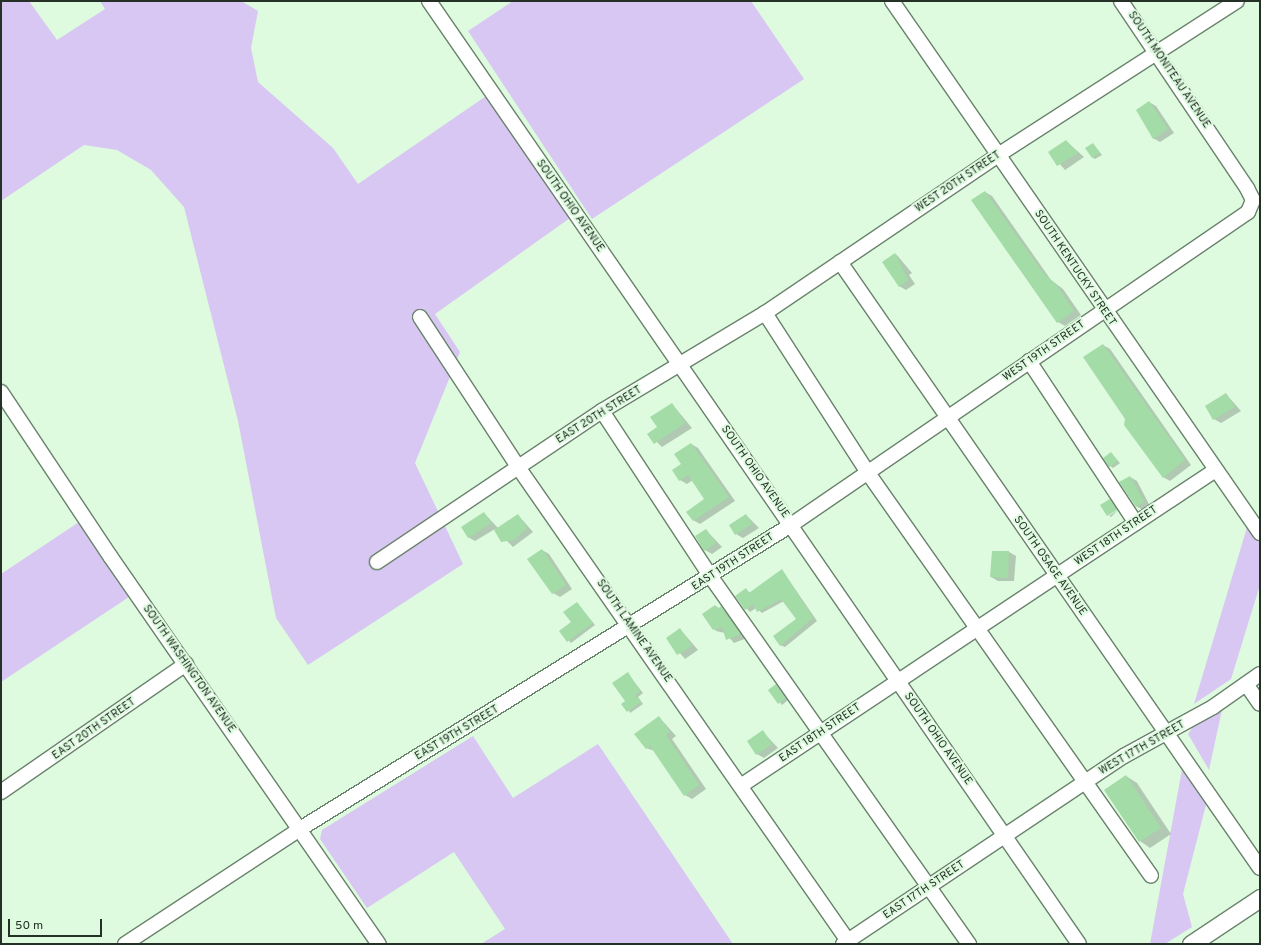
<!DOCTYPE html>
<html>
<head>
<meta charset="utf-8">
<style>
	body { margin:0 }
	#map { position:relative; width:1261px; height:945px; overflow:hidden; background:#defadf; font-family:Overpass,sans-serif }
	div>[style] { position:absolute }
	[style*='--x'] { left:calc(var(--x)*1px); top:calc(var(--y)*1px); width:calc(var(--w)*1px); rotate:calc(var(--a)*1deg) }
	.green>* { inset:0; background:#d9c7f3 }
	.shadow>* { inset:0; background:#0003 }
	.building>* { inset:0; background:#a4dca7 }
	.roads { filter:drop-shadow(1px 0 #6a836c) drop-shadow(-1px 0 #6a836c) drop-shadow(0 1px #6a836c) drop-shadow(0 -1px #6a836c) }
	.minor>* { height:14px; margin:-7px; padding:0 7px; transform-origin:7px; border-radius:7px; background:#fff }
	.major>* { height:17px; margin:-8.5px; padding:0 8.5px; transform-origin:8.5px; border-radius:8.5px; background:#fff }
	span { translate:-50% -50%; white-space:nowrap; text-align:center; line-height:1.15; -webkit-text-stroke:4px #defadf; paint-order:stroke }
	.street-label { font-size:11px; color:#253026 }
	.frame { position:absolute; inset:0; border:2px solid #253026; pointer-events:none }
	.scale { position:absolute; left:8px; top:919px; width:94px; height:18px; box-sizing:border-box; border:2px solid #253026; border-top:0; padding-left:5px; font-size:12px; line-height:14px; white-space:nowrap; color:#253026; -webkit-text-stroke:3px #defadf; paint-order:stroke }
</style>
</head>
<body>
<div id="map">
	<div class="green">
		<i style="clip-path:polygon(1px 1px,29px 1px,57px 40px,105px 9px,100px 1px,241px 1px,258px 11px,251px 48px,258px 82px,333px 148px,358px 184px,492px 92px,577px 213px,435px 314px,460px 352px,415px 463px,463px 564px,308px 665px,276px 618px,238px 421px,184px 207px,151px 170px,117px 150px,84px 145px,1px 201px)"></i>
		<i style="clip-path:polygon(513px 1px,751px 1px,804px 79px,592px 219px,468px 31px)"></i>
		<i style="clip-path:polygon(85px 518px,135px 593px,1px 682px,1px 574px)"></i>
		<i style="clip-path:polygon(1248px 524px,1260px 540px,1260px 585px,1231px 679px,1194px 704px)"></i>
		<i style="clip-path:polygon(1223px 705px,1209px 770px,1188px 734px,1195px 724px)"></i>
		<i style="clip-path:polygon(473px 736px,513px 798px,598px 744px,733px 944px,481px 944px,505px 929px,454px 852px,367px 908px,320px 839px,322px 830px)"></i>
		<i style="clip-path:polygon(1183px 764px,1207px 801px,1183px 894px,1192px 927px,1165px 944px,1150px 944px)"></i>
	</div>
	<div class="shadow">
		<i style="clip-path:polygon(1149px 102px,1156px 106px,1174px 133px,1160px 142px,1153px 138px)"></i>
		<i style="clip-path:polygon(1066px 141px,1084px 157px,1065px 170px,1049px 152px)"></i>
		<i style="clip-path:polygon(1093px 144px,1102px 155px,1095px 159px,1092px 157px)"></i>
		<i style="clip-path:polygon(985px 192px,992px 196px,1051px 280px,1063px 289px,1081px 315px,1065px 326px,1058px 322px)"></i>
		<i style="clip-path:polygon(896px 254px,912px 273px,909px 275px,915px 284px,906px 290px,899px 286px)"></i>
		<i style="clip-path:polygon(1103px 345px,1110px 349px,1191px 465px,1170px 481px,1163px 477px,1126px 419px)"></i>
		<i style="clip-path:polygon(1226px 394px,1241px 411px,1221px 423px,1214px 419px)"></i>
		<i style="clip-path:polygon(672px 404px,692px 428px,662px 447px,649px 434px,658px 427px)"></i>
		<i style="clip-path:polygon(691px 444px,698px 448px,735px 501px,700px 524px,693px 520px,706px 499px,693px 480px,687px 484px,680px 480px)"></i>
		<i style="clip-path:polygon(1111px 453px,1120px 463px,1113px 468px,1110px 466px)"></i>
		<i style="clip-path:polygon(1130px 477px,1137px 481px,1150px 506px,1143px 510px,1136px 506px)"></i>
		<i style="clip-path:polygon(1110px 500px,1117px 508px,1108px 514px)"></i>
		<i style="clip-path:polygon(1118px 510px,1111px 517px,1109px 516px)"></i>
		<i style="clip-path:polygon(484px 513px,498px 528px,518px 515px,533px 532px,513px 547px,495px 529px,475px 541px,468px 537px)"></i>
		<i style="clip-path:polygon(746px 515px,759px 528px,743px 538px,736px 534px)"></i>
		<i style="clip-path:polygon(706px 530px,722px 547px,712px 554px,705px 550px)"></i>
		<i style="clip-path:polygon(542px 550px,549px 554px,572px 589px,560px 597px,553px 593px)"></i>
		<i style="clip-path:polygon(1009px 552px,1016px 556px,1014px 581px,998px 581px,991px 577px)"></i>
		<i style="clip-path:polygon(782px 570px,817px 621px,785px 647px,780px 645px,797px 620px,784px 601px,762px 613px,756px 608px,750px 612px,736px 597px,746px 590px,751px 593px)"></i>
		<i style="clip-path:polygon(577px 603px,595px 625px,571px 643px,560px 631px,572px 622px)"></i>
		<i style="clip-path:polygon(715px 606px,728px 612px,747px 638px,734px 643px,725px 633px,716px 631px,703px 615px)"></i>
		<i style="clip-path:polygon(680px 629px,698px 650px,685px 659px,667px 638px)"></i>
		<i style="clip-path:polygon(628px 674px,643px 693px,638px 697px,643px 704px,630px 713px,626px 702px)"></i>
		<i style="clip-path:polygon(776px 685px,788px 700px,782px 705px,769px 690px)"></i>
		<i style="clip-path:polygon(659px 717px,676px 736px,672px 739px,706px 789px,692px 799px,685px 795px,655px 751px,646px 748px)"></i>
		<i style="clip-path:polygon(763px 732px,778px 748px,764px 758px,757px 754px)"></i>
		<i style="clip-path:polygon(1126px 776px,1137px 783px,1171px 834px,1150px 848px,1140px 841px)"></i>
	</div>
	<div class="building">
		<i style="clip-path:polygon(1149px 101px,1168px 129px,1153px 139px,1136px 110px)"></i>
		<i style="clip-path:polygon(1066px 140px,1078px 153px,1057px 166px,1048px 152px)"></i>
		<i style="clip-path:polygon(1093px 143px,1100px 153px,1092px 158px,1085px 148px)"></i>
		<i style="clip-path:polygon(985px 191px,1044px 274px,1056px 284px,1074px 311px,1057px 323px,971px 200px)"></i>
		<i style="clip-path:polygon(895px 253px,908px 280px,899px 287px,882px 262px)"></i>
		<i style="clip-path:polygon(1103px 344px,1185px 460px,1163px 478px,1124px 425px,1125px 419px,1083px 357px)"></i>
		<i style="clip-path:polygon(1226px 393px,1235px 407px,1213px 420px,1205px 406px)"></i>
		<i style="clip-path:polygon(672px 403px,685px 423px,654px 444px,647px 434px,657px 427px,650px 417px)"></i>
		<i style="clip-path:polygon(691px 443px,729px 497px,693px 521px,686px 512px,704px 499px,688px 475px,679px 481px,672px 470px,681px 464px,674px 454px)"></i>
		<i style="clip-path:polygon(1111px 452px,1118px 461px,1109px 467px,1103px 458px)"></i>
		<i style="clip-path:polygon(1130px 476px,1144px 502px,1136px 507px,1119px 482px)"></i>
		<i style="clip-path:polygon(1110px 499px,1117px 510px,1107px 516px,1100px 505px)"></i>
		<i style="clip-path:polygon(484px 512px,491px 523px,468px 538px,461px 527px)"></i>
		<i style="clip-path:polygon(518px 514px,527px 528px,514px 540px,501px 542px,494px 530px)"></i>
		<i style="clip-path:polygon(746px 514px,752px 524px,735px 535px,729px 525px)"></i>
		<i style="clip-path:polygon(706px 529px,716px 543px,704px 551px,695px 536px)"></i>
		<i style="clip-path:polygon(542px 549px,566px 585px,552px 594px,527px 559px)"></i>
		<i style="clip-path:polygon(992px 551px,1009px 551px,1008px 578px,990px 577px)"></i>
		<i style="clip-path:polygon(782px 569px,813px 618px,780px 646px,773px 636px,796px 619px,781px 599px,757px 612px,753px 604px,745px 610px,735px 596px,746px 588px,749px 593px)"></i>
		<i style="clip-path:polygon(577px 602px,593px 623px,567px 642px,559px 631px,571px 622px,563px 612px)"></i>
		<i style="clip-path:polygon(715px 605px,718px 609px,721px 606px,741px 634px,726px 640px,722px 627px,713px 630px,702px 614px)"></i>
		<i style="clip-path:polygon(680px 628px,692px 646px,677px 655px,666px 638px)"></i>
		<i style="clip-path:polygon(628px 672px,640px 691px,636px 695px,641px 702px,627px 712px,621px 704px,625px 701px,612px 683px)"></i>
		<i style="clip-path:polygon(776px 684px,786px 698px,778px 704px,768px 690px)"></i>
		<i style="clip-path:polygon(659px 716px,670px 732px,666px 735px,699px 785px,684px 796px,650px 746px,646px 749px,634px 734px)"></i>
		<i style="clip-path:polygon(763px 730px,772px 744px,756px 755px,747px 741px)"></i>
		<i style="clip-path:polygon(1126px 775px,1161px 828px,1139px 842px,1104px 790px)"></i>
	</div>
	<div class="roads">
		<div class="minor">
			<i style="--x:429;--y:1;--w:1145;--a:55.42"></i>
			<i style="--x:892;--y:1;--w:647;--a:55.33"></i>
			<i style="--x:840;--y:262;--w:737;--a:55.28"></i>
			<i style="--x:765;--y:313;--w:190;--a:57.2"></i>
			<i style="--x:868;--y:473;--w:492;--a:54.9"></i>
			<i style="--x:420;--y:317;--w:179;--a:56.8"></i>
			<i style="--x:518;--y:467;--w:581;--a:55.16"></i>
			<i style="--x:1029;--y:361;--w:194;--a:56.6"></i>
			<i style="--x:1;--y:392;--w:197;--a:56.4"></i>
			<i style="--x:110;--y:556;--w:472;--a:55.3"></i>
			<i style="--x:602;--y:411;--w:199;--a:56.7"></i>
			<i style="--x:711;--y:577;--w:449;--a:54.9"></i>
			<i style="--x:377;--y:562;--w:271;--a:-33.9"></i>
			<i style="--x:602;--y:411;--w:190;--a:-31"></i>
			<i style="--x:765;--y:313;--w:282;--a:-34.1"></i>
			<i style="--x:998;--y:155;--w:284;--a:-32.8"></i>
			<i style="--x:1246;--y:684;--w:24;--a:55"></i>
			<i style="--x:742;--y:785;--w:567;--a:-33.63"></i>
			<i style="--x:1;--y:792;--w:225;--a:-34.7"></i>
			<i style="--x:125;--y:944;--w:209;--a:-33.3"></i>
			<i style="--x:300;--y:829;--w:577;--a:-31.76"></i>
			<i style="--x:791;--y:525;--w:554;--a:-34.41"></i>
			<i style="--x:1248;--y:212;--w:13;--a:-67"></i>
			<i style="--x:1253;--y:200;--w:13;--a:-117"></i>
			<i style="--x:1247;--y:188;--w:225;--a:-124"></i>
			<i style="--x:843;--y:944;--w:338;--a:-33.8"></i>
			<i style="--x:1124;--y:756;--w:102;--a:-28.8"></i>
			<i style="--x:1213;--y:707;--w:57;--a:-35.1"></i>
		</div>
		<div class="major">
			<i style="--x:1191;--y:944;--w:83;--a:-33.7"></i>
		</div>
	</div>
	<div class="street-label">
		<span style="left:1169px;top:70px;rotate:56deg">SOUTH MONITEAU AVENUE</span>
		<span style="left:958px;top:182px;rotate:-34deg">WEST 20TH STREET</span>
		<span style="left:570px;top:206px;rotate:55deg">SOUTH OHIO AVENUE</span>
		<span style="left:1075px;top:268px;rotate:56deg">SOUTH KENTUCKY STREET</span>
		<span style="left:1044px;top:351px;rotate:-35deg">WEST 19TH STREET</span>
		<span style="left:599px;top:415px;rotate:-32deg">EAST 20TH STREET</span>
		<span style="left:755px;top:472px;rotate:55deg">SOUTH OHIO AVENUE</span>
		<span style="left:1116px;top:536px;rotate:-34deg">WEST 18TH STREET</span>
		<span style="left:733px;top:562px;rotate:-33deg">EAST 19TH STREET</span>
		<span style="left:1050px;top:566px;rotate:55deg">SOUTH OSAGE AVENUE</span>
		<span style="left:634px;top:631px;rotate:55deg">SOUTH LAMINE AVENUE</span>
		<span style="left:189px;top:669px;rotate:55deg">SOUTH WASHINGTON AVENUE</span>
		<span style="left:94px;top:729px;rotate:-35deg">EAST 20TH STREET</span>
		<span style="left:457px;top:733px;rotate:-31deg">EAST 19TH STREET</span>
		<span style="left:820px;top:733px;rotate:-34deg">EAST 18TH STREET</span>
		<span style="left:938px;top:739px;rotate:55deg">SOUTH OHIO AVENUE</span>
		<span style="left:1142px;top:748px;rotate:-30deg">WEST 17TH STREET</span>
		<span style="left:924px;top:890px;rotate:-34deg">EAST 17TH STREET</span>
	</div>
	<div class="frame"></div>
	<div class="scale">50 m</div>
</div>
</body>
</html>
